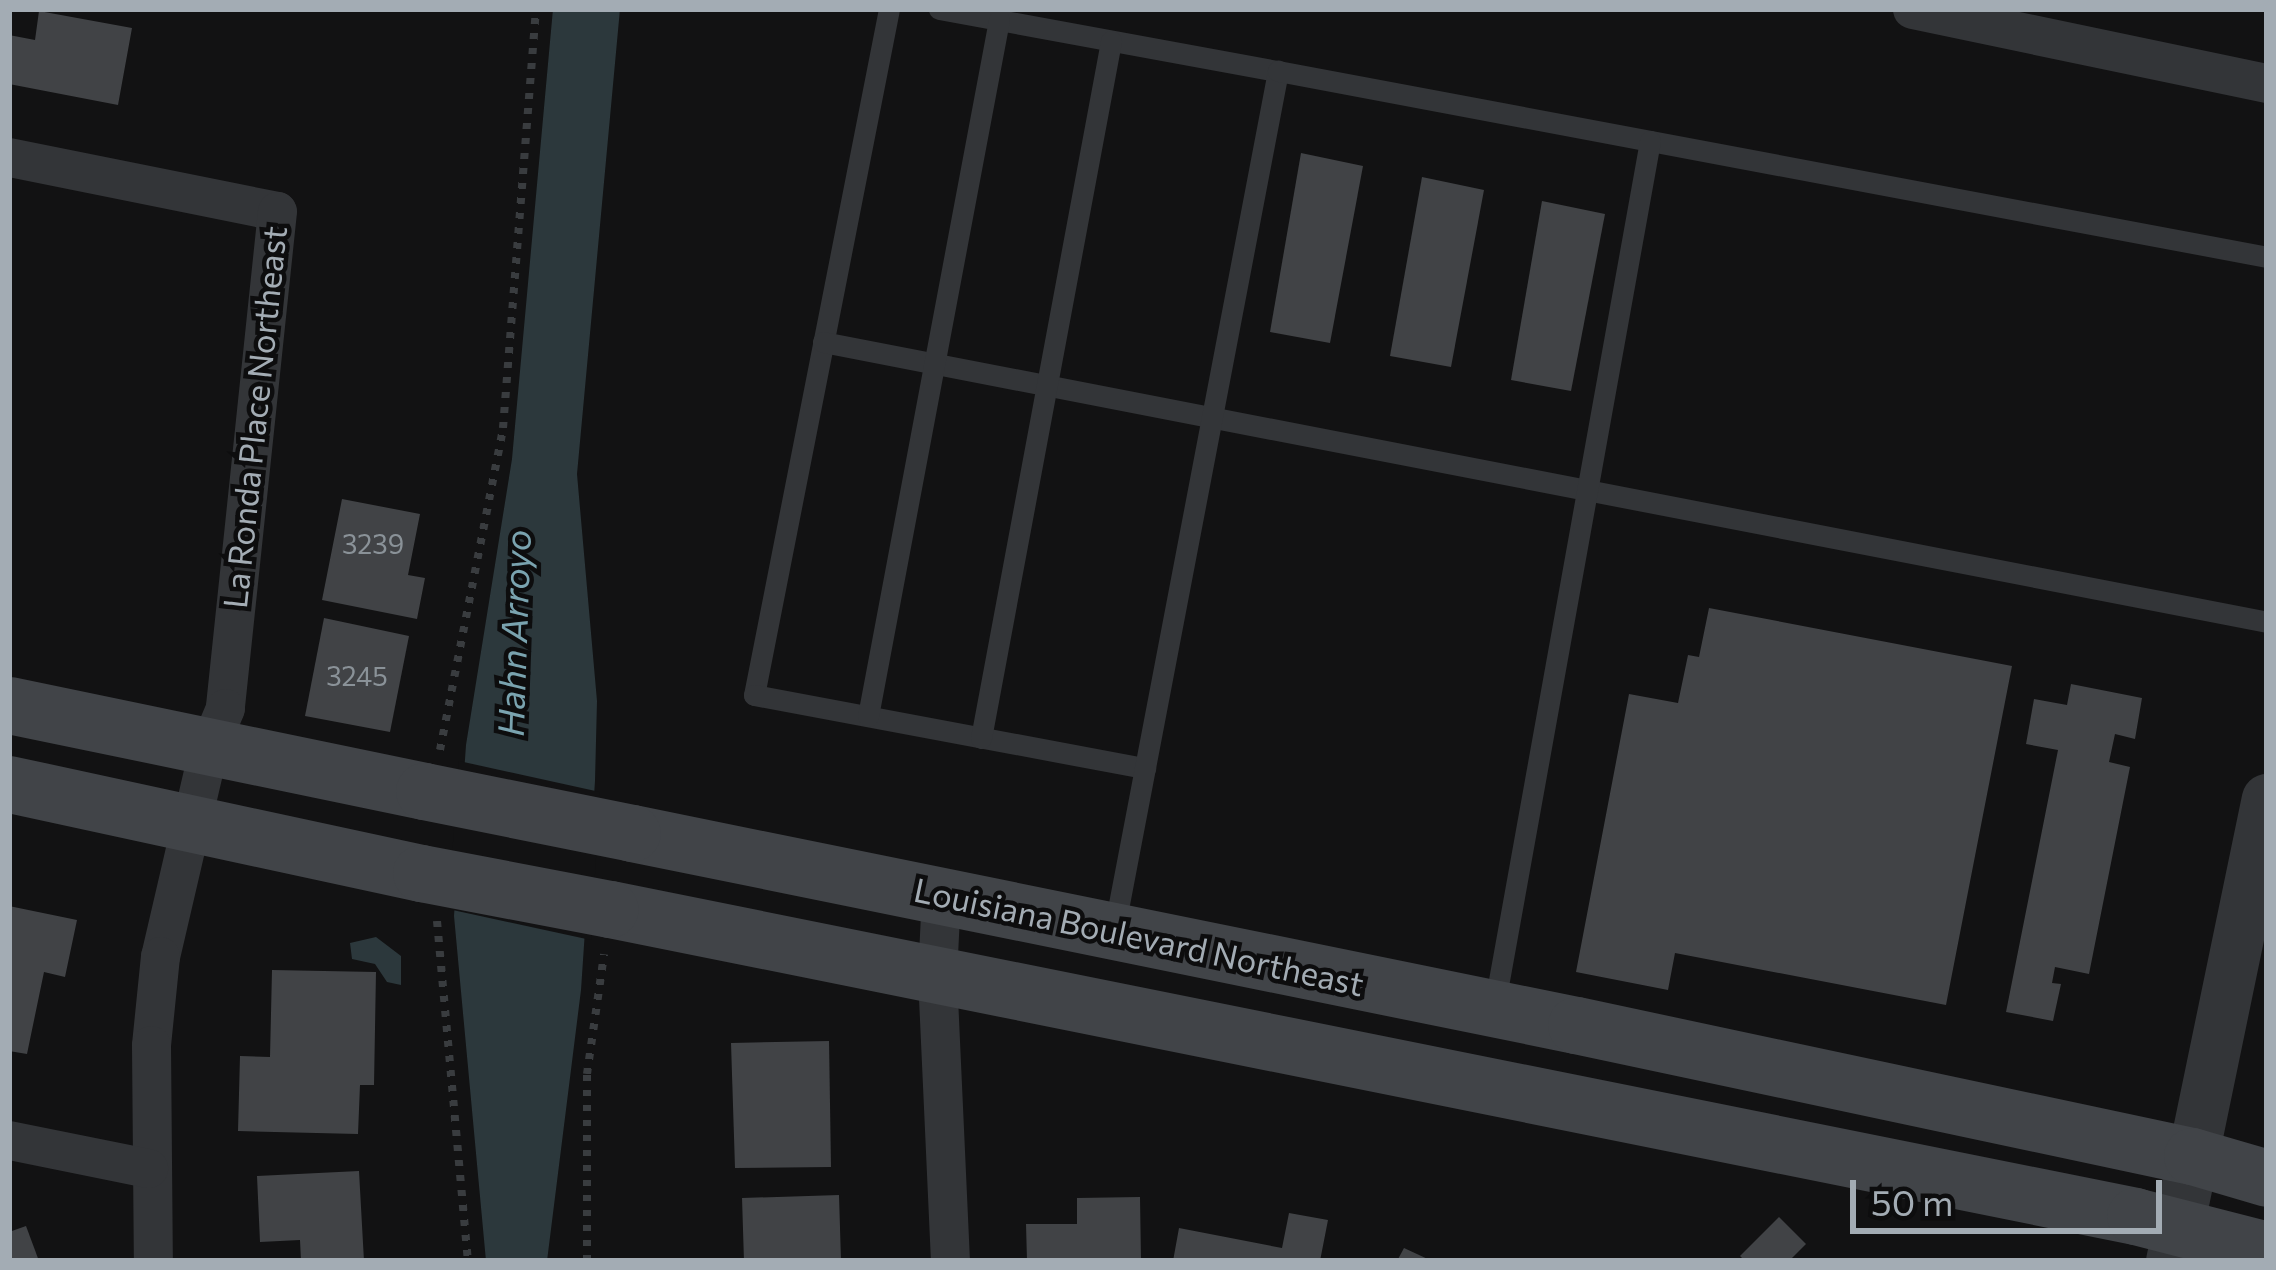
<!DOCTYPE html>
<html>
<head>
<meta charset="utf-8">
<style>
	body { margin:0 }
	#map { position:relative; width:2276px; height:1270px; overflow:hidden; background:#121213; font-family:Commissioner,sans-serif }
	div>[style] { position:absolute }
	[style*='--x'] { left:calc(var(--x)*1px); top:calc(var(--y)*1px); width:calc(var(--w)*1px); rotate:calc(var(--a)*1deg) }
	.water>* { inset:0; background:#2c383c }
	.pier>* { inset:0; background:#121213 }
	.building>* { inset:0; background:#414346 }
	.path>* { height:8px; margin-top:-4px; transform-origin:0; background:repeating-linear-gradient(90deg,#393c3f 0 6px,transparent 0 15px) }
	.service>* { height:21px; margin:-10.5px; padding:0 10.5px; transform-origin:10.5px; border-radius:10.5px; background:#333538 }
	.minor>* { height:39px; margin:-19.5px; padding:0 19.5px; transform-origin:19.5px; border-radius:19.5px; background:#333538 }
	.tertiary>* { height:51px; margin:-25.5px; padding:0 25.5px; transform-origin:25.5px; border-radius:25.5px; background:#333538 }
	.secondary>* { height:57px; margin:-28.5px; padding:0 28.5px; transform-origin:28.5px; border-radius:28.5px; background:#414448 }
	.secondary-bridge>* { height:57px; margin:-28.5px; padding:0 28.5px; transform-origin:28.5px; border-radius:28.5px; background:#414448 }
	span { translate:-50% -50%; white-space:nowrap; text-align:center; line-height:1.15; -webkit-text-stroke:9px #0d0d0e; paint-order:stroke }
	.number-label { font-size:27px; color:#8a9298 }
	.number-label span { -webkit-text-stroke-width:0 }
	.street-label { font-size:33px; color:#a3acb4 }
	.water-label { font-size:36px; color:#7aa3af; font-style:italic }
	.frame { position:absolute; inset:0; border:12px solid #a3acb4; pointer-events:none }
	.scale { position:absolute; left:1850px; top:1180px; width:312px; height:54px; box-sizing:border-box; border:6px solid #a3acb4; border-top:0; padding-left:15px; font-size:36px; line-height:42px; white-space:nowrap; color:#a3acb4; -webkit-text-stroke:9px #0d0d0e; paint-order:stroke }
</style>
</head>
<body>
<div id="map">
	<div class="water">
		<i style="clip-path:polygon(553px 9px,620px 9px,577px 474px,597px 701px,595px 781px,581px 990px,547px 1261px,486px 1261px,454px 916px,466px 745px,512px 459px)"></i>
		<i style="clip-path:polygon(376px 937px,401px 956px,401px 985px,387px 982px,375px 964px,352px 959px,350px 943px)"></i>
	</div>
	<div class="pier">
		<i style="clip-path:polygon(459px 761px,600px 792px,591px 940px,448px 909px)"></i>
	</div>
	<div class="building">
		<i style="clip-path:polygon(39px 11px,132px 28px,118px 105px,9px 84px,9px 35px,35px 40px)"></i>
		<i style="clip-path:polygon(1301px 153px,1363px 166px,1330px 343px,1270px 332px)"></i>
		<i style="clip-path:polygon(1422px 177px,1484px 190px,1451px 367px,1390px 356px)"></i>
		<i style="clip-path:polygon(1542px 201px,1605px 214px,1571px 391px,1511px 380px)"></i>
		<i style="clip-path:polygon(342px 499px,420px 514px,408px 575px,425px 578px,417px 619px,322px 600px)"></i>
		<i style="clip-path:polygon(1709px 608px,2012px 666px,1946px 1005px,1675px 953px,1668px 990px,1576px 972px,1629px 694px,1678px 703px,1688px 655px,1699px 657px)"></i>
		<i style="clip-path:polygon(324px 618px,409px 636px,390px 732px,305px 716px)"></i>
		<i style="clip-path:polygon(2071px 684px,2142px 698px,2135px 739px,2115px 734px,2109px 762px,2130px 767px,2089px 974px,2055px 967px,2052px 983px,2061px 984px,2053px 1021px,2006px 1012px,2058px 750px,2026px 744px,2034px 699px,2067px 705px)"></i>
		<i style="clip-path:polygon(9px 906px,77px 920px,65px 977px,44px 972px,27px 1054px,9px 1051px)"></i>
		<i style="clip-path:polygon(272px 970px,376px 972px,374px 1085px,360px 1085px,358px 1134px,238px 1131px,240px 1056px,270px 1057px)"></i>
		<i style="clip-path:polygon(829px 1041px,831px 1167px,735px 1168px,731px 1043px)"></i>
		<i style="clip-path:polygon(359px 1171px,364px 1261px,301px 1261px,300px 1240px,260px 1242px,257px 1176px)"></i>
		<i style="clip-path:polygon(839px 1195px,841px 1261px,744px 1261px,742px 1198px)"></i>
		<i style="clip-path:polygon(1140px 1197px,1141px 1261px,1027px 1261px,1026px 1224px,1077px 1224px,1077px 1198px)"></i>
		<i style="clip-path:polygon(1289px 1213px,1328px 1220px,1320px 1261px,1173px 1261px,1179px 1228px,1282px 1248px)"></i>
		<i style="clip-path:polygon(1779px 1217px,1806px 1244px,1789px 1261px,1745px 1261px,1740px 1256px)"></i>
		<i style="clip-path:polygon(26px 1226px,39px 1261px,9px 1261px,9px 1232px)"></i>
		<i style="clip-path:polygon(1404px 1248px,1432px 1261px,1397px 1261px)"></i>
	</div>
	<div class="path">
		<i style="--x:440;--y:750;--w:328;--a:-78.9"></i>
		<i style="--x:503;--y:428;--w:420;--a:-85.5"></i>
		<i style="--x:437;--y:921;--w:341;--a:84.8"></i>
		<i style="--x:587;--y:1261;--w:187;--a:-90"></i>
		<i style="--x:587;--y:1074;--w:121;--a:-81.9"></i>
	</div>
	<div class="service">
		<i style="--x:889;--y:9;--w:699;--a:101.13"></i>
		<i style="--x:754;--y:695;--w:398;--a:10.6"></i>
		<i style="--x:939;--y:9;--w:345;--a:10.4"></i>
		<i style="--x:823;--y:342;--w:1471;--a:10.97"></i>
		<i style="--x:868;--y:716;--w:708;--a:-79.34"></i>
		<i style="--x:981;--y:738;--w:709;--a:-79.43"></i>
		<i style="--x:1114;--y:930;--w:875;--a:-79.19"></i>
		<i style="--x:1278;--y:71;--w:1006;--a:10.65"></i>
		<i style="--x:1494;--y:1008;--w:881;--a:-79.8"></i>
	</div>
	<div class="minor">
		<i style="--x:1912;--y:9;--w:363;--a:11.8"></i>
		<i style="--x:9;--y:157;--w:273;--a:11.4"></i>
		<i style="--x:277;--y:211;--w:500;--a:96"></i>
		<i style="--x:225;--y:708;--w:41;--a:112.8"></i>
		<i style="--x:209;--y:746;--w:216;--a:103.1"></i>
		<i style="--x:160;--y:956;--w:89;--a:95.8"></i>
		<i style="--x:151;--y:1045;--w:216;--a:89.5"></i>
		<i style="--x:941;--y:894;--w:81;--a:92.8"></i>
		<i style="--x:937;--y:975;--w:286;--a:87.4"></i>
		<i style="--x:9;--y:1140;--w:142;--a:11.4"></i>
	</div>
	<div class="tertiary">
		<i style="--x:2171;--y:1261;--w:472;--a:-78.3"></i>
	</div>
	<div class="secondary">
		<i style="--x:9;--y:705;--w:424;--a:11.7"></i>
		<i style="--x:9;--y:784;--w:422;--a:12.2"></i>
		<i style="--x:632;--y:833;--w:963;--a:11.5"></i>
		<i style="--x:1576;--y:1025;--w:630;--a:12.01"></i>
		<i style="--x:2192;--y:1156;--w:78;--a:16.3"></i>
		<i style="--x:610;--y:909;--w:1556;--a:11.38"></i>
		<i style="--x:2135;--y:1216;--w:136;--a:14.4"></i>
	</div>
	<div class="secondary-bridge">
		<i style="--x:424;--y:791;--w:212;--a:11.4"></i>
		<i style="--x:421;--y:873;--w:192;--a:10.8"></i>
	</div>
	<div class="number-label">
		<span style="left:373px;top:544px">3239</span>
		<span style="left:357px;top:676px">3245</span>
	</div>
	<div class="street-label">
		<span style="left:254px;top:417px;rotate:-84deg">La Ronda Place Northeast</span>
		<span style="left:1139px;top:936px;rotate:12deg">Louisiana Boulevard Northeast</span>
	</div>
	<div class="water-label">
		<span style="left:513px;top:633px;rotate:-88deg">Hahn Arroyo</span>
	</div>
	<div class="frame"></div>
	<div class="scale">50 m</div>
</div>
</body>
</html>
